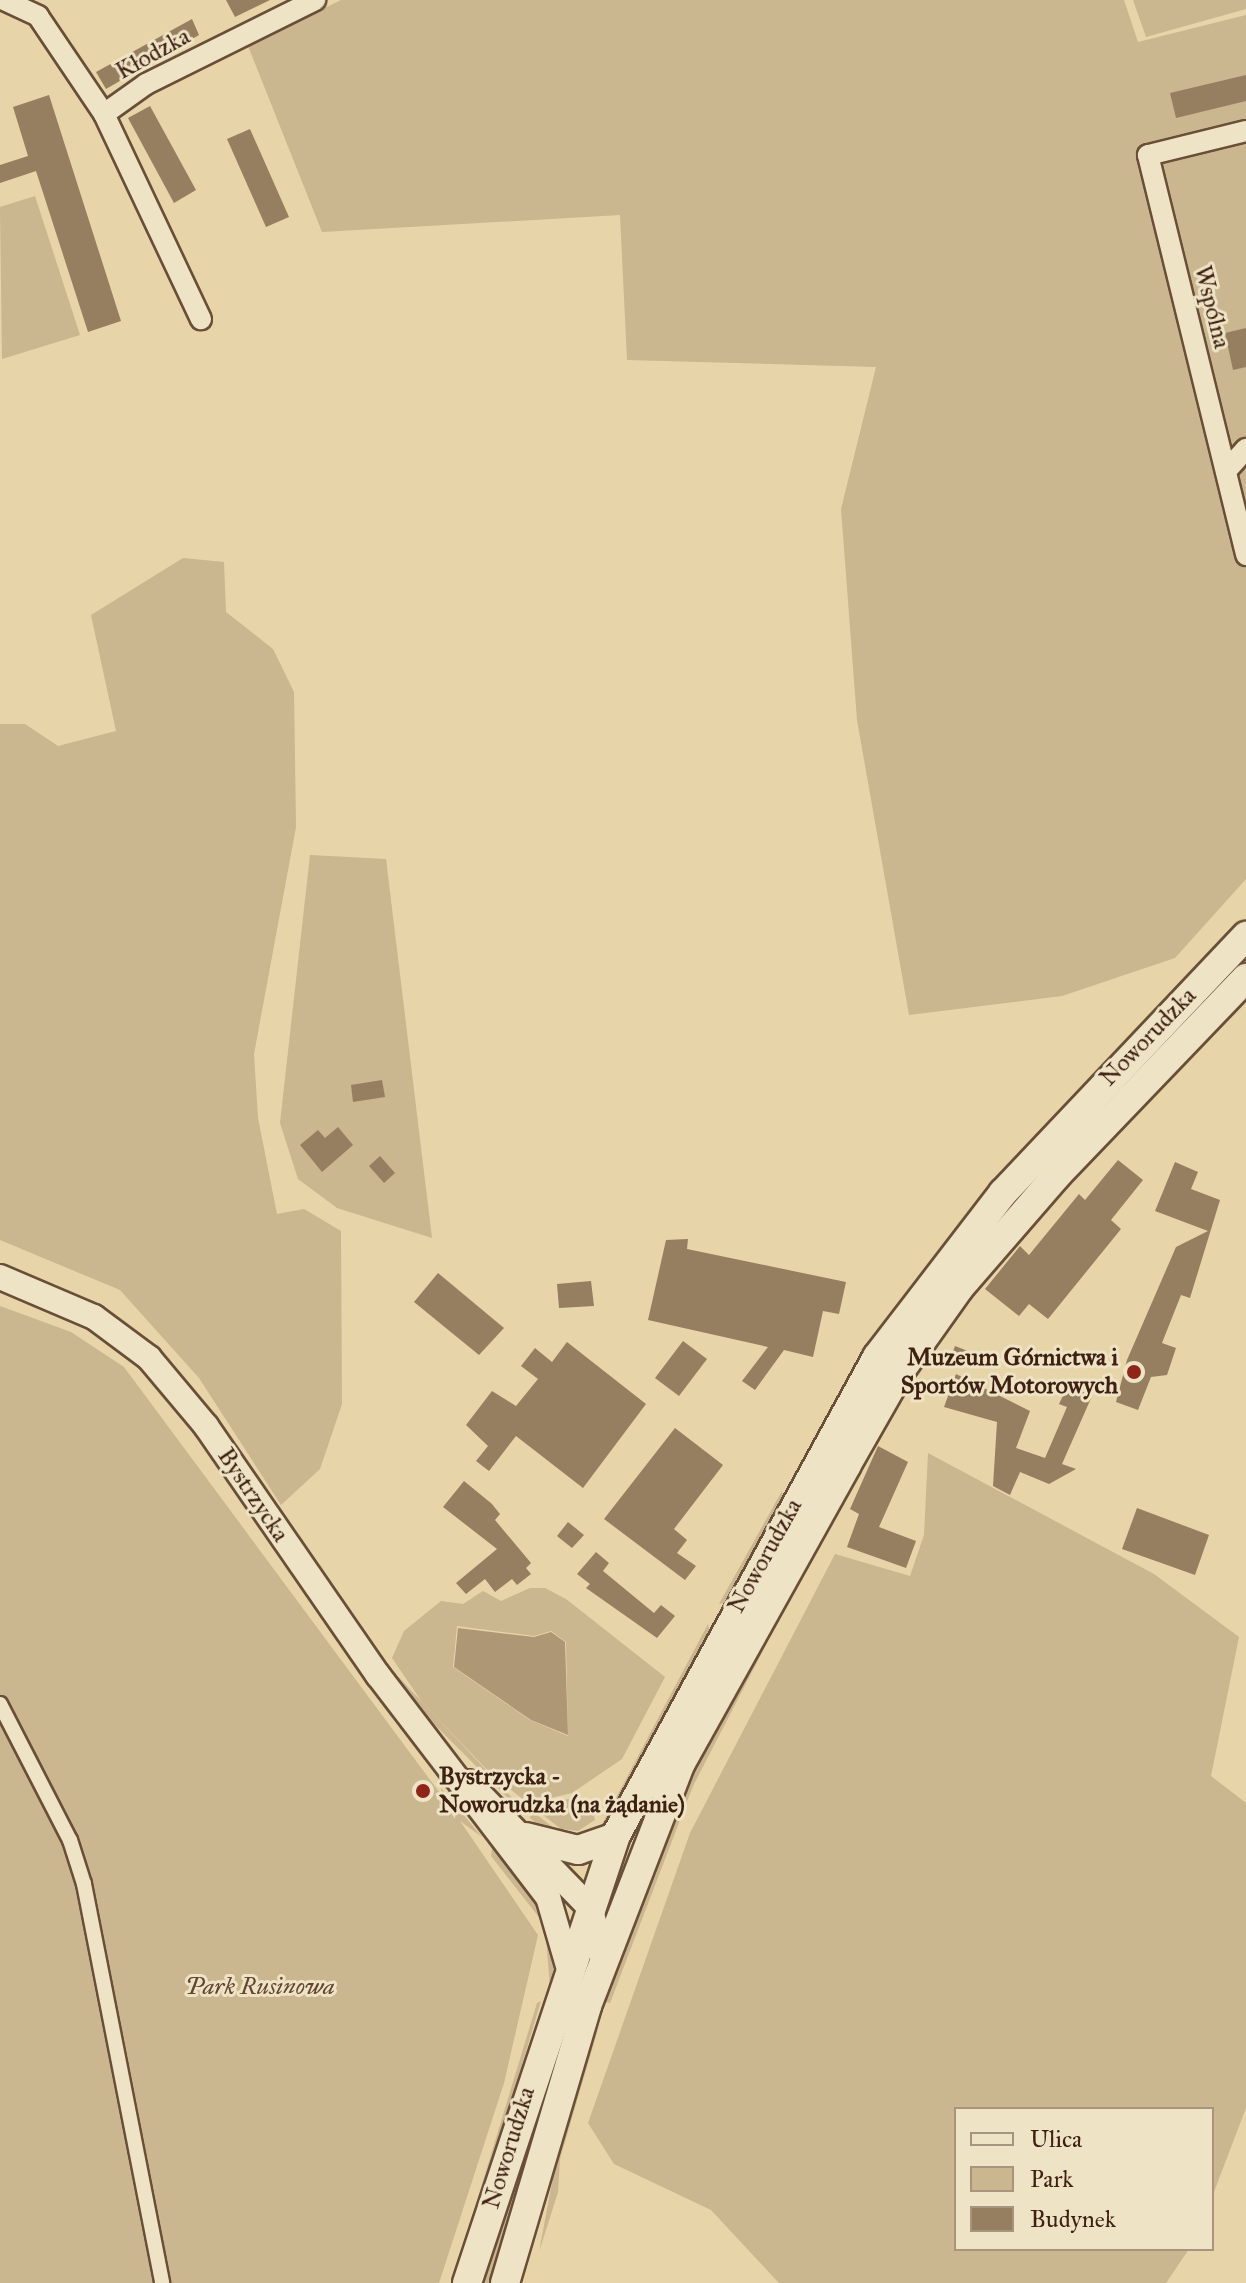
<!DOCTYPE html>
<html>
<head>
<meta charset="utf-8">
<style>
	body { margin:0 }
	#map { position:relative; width:1246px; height:2283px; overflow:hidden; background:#e7d4a8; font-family:"IM FELL Great Primer",serif }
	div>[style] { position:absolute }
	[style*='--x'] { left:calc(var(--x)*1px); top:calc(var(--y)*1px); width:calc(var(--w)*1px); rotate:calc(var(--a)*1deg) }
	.green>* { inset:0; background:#cab68f }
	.water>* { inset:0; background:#ae9775 }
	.building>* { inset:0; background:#967e60 }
	.roads { filter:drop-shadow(2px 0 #694e38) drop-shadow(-2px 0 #694e38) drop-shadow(0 2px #694e38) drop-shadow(0 -2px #694e38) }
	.pedestrian>* { height:14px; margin:-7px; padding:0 7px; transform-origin:7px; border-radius:7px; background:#efe3c6 }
	.minor>* { height:20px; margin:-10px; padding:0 10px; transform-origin:10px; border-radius:10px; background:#efe3c6 }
	.tertiary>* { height:24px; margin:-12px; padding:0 12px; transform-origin:12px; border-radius:12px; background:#efe3c6 }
	.secondary>* { height:28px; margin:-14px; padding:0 14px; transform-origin:14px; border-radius:14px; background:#efe3c6 }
	.dots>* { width:22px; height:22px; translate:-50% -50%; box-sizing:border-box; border:4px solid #efe3c6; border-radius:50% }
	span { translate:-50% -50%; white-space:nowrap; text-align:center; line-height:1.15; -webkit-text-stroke:6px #efe3c6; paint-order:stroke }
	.street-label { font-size:24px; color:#3f2113 }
	.poi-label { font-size:24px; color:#3f2113; font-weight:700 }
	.right { translate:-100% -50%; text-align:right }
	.left { translate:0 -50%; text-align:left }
	.park-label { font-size:24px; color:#624632; font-style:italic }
	.legend { position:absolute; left:954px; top:2107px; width:260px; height:144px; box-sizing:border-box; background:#efe3c6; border:2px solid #a9957e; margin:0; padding:10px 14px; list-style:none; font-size:24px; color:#3f2113 }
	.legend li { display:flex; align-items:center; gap:16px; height:40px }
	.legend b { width:40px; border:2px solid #a9957e }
</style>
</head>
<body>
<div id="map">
	<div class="green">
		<i style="clip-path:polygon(341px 0,1124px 0,1138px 42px,1246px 15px,1246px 879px,1175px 958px,1062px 996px,909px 1015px,857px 720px,841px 509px,876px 367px,627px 360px,620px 215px,322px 232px,248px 46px)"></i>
		<i style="clip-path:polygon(1133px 0,1246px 0,1246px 9px,1146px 37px)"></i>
		<i style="clip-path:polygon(35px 196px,80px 335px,2px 359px,0 207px)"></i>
		<i style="clip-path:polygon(183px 558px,224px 562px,226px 612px,273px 649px,294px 692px,296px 827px,254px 1054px,258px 1118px,277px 1214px,304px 1209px,341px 1231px,342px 1404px,320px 1469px,281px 1505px,199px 1378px,120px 1290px,0 1240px,0 724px,25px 724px,58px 746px,116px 731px,91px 615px)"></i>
		<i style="clip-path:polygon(310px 855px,386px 859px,432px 1238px,337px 1208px,298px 1179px,280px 1123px)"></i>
		<i style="clip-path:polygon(0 1306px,71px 1332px,124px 1367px,442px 1796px,441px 1788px,482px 1837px,460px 1821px,538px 1935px,504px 2083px,439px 2283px,0 2283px)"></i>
		<i style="clip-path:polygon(928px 1453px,1154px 1574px,1239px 1637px,1211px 1776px,1246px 1803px,1246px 2108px,1212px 2197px,1212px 2109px,956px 2109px,956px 2249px,1189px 2249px,1166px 2283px,779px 2283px,711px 2210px,614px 2164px,588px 2123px,690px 1833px,835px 1554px,910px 1576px,924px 1535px)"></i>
		<i style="clip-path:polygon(782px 1491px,783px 1500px,744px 1571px,727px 1602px,719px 1604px)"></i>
		<i style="clip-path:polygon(829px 1523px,693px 1786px,610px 2003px,605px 2002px,689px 1779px)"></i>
		<i style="clip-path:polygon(evenodd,530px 1588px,545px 1588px,566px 1599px,665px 1677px,622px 1759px,572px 1793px,538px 1801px,573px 1799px,591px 1806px,595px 1820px,578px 1831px,561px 1829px,492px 1775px,422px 1702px,392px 1658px,404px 1631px,441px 1601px,463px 1604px,483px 1591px,501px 1601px,530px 1588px,457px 1626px,534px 1636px,551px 1631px,566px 1642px,568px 1736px,530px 1720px,453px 1667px,457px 1626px)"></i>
		<i style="clip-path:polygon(708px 1624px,710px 1633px,611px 1824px,584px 1842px,542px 1829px,529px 1817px,536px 1814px,560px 1833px,575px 1836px,600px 1828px)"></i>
		<i style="clip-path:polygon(394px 1672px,516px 1802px,516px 1806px,414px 1704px)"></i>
		<i style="clip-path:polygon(492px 1848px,541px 1906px,556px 1956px,550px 1987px,545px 1925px,491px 1856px)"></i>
		<i style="clip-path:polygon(541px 2001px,457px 2283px,452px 2283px,537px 2003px)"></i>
		<i style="clip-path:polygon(572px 2010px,494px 2283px,480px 2283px)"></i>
		<i style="clip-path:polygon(601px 2019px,560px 2159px,558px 2192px,539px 2252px,558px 2150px)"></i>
	</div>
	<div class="water">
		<i style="clip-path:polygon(458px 1628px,534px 1637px,551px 1632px,565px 1642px,568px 1735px,531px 1720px,454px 1667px)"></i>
	</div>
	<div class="building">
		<i style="clip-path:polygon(226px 0,270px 0,235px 17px)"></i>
		<i style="clip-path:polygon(192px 19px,199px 35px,106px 89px,96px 72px)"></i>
		<i style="clip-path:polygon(1246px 75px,1246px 101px,1176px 118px,1170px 93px)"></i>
		<i style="clip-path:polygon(49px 95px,121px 321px,88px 332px,36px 171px,0 183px,0 165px,28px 156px,13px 107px)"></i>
		<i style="clip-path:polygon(150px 106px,196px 190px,174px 203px,128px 118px)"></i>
		<i style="clip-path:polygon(250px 129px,289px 217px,266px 227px,227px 139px)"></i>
		<i style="clip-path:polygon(1246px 328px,1246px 367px,1233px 370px,1225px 333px)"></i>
		<i style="clip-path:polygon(382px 1080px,385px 1097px,353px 1102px,351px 1085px)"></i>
		<i style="clip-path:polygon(338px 1127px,353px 1145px,322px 1172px,300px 1145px,318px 1130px,325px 1138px)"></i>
		<i style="clip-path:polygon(380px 1156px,395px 1173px,384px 1183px,369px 1166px)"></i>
		<i style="clip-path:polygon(1118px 1160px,1143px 1180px,1111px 1220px,1121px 1229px,1048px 1319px,1029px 1304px,1019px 1316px,985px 1289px,1020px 1246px,1029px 1255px,1079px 1194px,1085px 1200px)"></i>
		<i style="clip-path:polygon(1175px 1162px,1198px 1172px,1191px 1189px,1220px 1200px,1190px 1298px,1181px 1295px,1162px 1343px,1176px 1348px,1167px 1375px,1151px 1377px,1138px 1410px,1116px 1402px,1127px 1360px,1176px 1247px,1208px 1231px,1155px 1211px)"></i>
		<i style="clip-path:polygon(688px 1239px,687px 1249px,846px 1282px,839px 1314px,823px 1311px,813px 1357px,784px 1350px,755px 1390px,742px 1381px,768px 1347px,648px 1320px,666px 1240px)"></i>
		<i style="clip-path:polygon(438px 1273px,504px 1328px,479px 1355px,414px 1302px)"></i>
		<i style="clip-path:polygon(591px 1281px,594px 1306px,559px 1308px,557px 1284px)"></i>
		<i style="clip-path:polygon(683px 1341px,707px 1359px,679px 1396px,655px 1378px)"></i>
		<i style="clip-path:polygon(567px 1342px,646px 1404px,583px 1488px,516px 1436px,489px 1471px,476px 1461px,488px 1446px,466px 1425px,492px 1391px,516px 1406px,538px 1379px,521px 1366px,535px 1348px,552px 1362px)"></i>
		<i style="clip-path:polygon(955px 1346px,978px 1355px,973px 1368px,950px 1359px)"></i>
		<i style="clip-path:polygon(956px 1374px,1030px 1411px,1016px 1448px,1045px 1458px,1067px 1407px,1059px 1404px,1068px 1385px,1092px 1396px,1062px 1464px,1076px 1469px,1049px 1484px,1020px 1472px,1010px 1495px,993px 1486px,997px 1422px,944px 1407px)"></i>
		<i style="clip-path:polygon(675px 1428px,723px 1465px,674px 1529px,687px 1540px,677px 1553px,696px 1566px,685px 1580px,604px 1519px)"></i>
		<i style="clip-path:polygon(878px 1446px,908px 1462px,879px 1527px,916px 1541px,906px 1568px,847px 1547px,859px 1514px,850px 1509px)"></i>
		<i style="clip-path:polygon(464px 1481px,492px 1504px,500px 1514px,495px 1520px,531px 1563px,526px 1568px,531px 1574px,517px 1585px,512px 1579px,495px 1592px,485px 1579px,466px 1594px,456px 1583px,497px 1549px,443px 1507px)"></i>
		<i style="clip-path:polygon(1137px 1508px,1209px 1535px,1195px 1575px,1122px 1549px)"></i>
		<i style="clip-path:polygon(568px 1522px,584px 1535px,572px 1548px,557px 1536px)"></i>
		<i style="clip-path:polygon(596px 1552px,609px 1563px,603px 1571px,654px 1613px,661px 1605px,675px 1616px,657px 1638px,586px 1588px,590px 1584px,577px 1574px)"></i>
	</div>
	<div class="roads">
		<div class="pedestrian">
			<i style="--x:0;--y:1704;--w:153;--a:62.8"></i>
			<i style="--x:70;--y:1840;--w:46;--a:72.3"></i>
			<i style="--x:84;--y:1884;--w:407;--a:78.9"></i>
		</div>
		<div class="minor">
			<i style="--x:4;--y:0;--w:38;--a:25"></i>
			<i style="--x:38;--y:16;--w:118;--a:56"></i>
			<i style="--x:104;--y:114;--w:227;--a:64.7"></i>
			<i style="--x:104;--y:114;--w:52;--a:-35.5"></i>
			<i style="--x:146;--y:84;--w:189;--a:-26.4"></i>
			<i style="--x:1246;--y:131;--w:101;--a:166.2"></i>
			<i style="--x:1148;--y:155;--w:412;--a:76.2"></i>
			<i style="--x:1226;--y:471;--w:30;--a:-48"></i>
		</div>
		<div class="tertiary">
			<i style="--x:0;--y:1277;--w:102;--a:23.1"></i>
			<i style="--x:94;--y:1317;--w:69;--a:36.7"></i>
			<i style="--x:149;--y:1358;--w:89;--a:50"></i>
			<i style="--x:206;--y:1426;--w:303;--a:55.4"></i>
			<i style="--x:378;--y:1675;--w:280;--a:52.6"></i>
			<i style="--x:548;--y:1897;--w:72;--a:73.8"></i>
			<i style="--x:468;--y:1782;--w:177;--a:45.9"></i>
			<i style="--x:591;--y:1909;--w:52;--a:76.8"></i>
		</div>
		<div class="secondary">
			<i style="--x:526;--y:1837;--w:54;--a:14"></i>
			<i style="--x:578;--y:1850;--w:39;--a:-19"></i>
			<i style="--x:467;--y:2283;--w:470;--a:-71.6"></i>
			<i style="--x:615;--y:1837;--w:547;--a:-61.37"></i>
			<i style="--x:877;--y:1357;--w:207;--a:-52.5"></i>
			<i style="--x:1003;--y:1193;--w:354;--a:-46.6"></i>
			<i style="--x:505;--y:2283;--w:289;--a:-73.5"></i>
			<i style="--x:587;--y:2006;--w:261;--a:-68.9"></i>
			<i style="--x:681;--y:1763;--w:340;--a:-60.9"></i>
			<i style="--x:846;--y:1466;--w:107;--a:-60.3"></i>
			<i style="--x:899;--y:1373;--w:105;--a:-54.7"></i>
			<i style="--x:960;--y:1287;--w:148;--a:-49.1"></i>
			<i style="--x:1057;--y:1175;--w:273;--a:-46.2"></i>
		</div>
	</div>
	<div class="dots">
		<i style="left:1134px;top:1372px;background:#8f2418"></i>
		<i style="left:423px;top:1791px;background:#8f2418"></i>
	</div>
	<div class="street-label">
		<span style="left:153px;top:54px;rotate:-29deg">Kłodzka</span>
		<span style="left:1212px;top:307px;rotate:76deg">Wspólna</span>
		<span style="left:1148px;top:1037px;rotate:-46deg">Noworudzka</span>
		<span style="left:253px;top:1495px;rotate:56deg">Bystrzycka</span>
		<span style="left:765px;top:1556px;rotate:-61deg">Noworudzka</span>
		<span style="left:509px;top:2148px;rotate:-73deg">Noworudzka</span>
	</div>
	<div class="poi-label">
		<span class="right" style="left:1118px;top:1372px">Muzeum Górnictwa i<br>Sportów Motorowych</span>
		<span class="left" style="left:439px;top:1791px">Bystrzycka -<br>Noworudzka (na żądanie)</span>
	</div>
	<div class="park-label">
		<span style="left:260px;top:1987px">Park Rusinowa</span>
	</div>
	<ul class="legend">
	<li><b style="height:10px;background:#efe3c6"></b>Ulica</li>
	<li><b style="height:22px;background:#cab68f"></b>Park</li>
	<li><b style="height:22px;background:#967e60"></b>Budynek</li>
	</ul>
</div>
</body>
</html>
